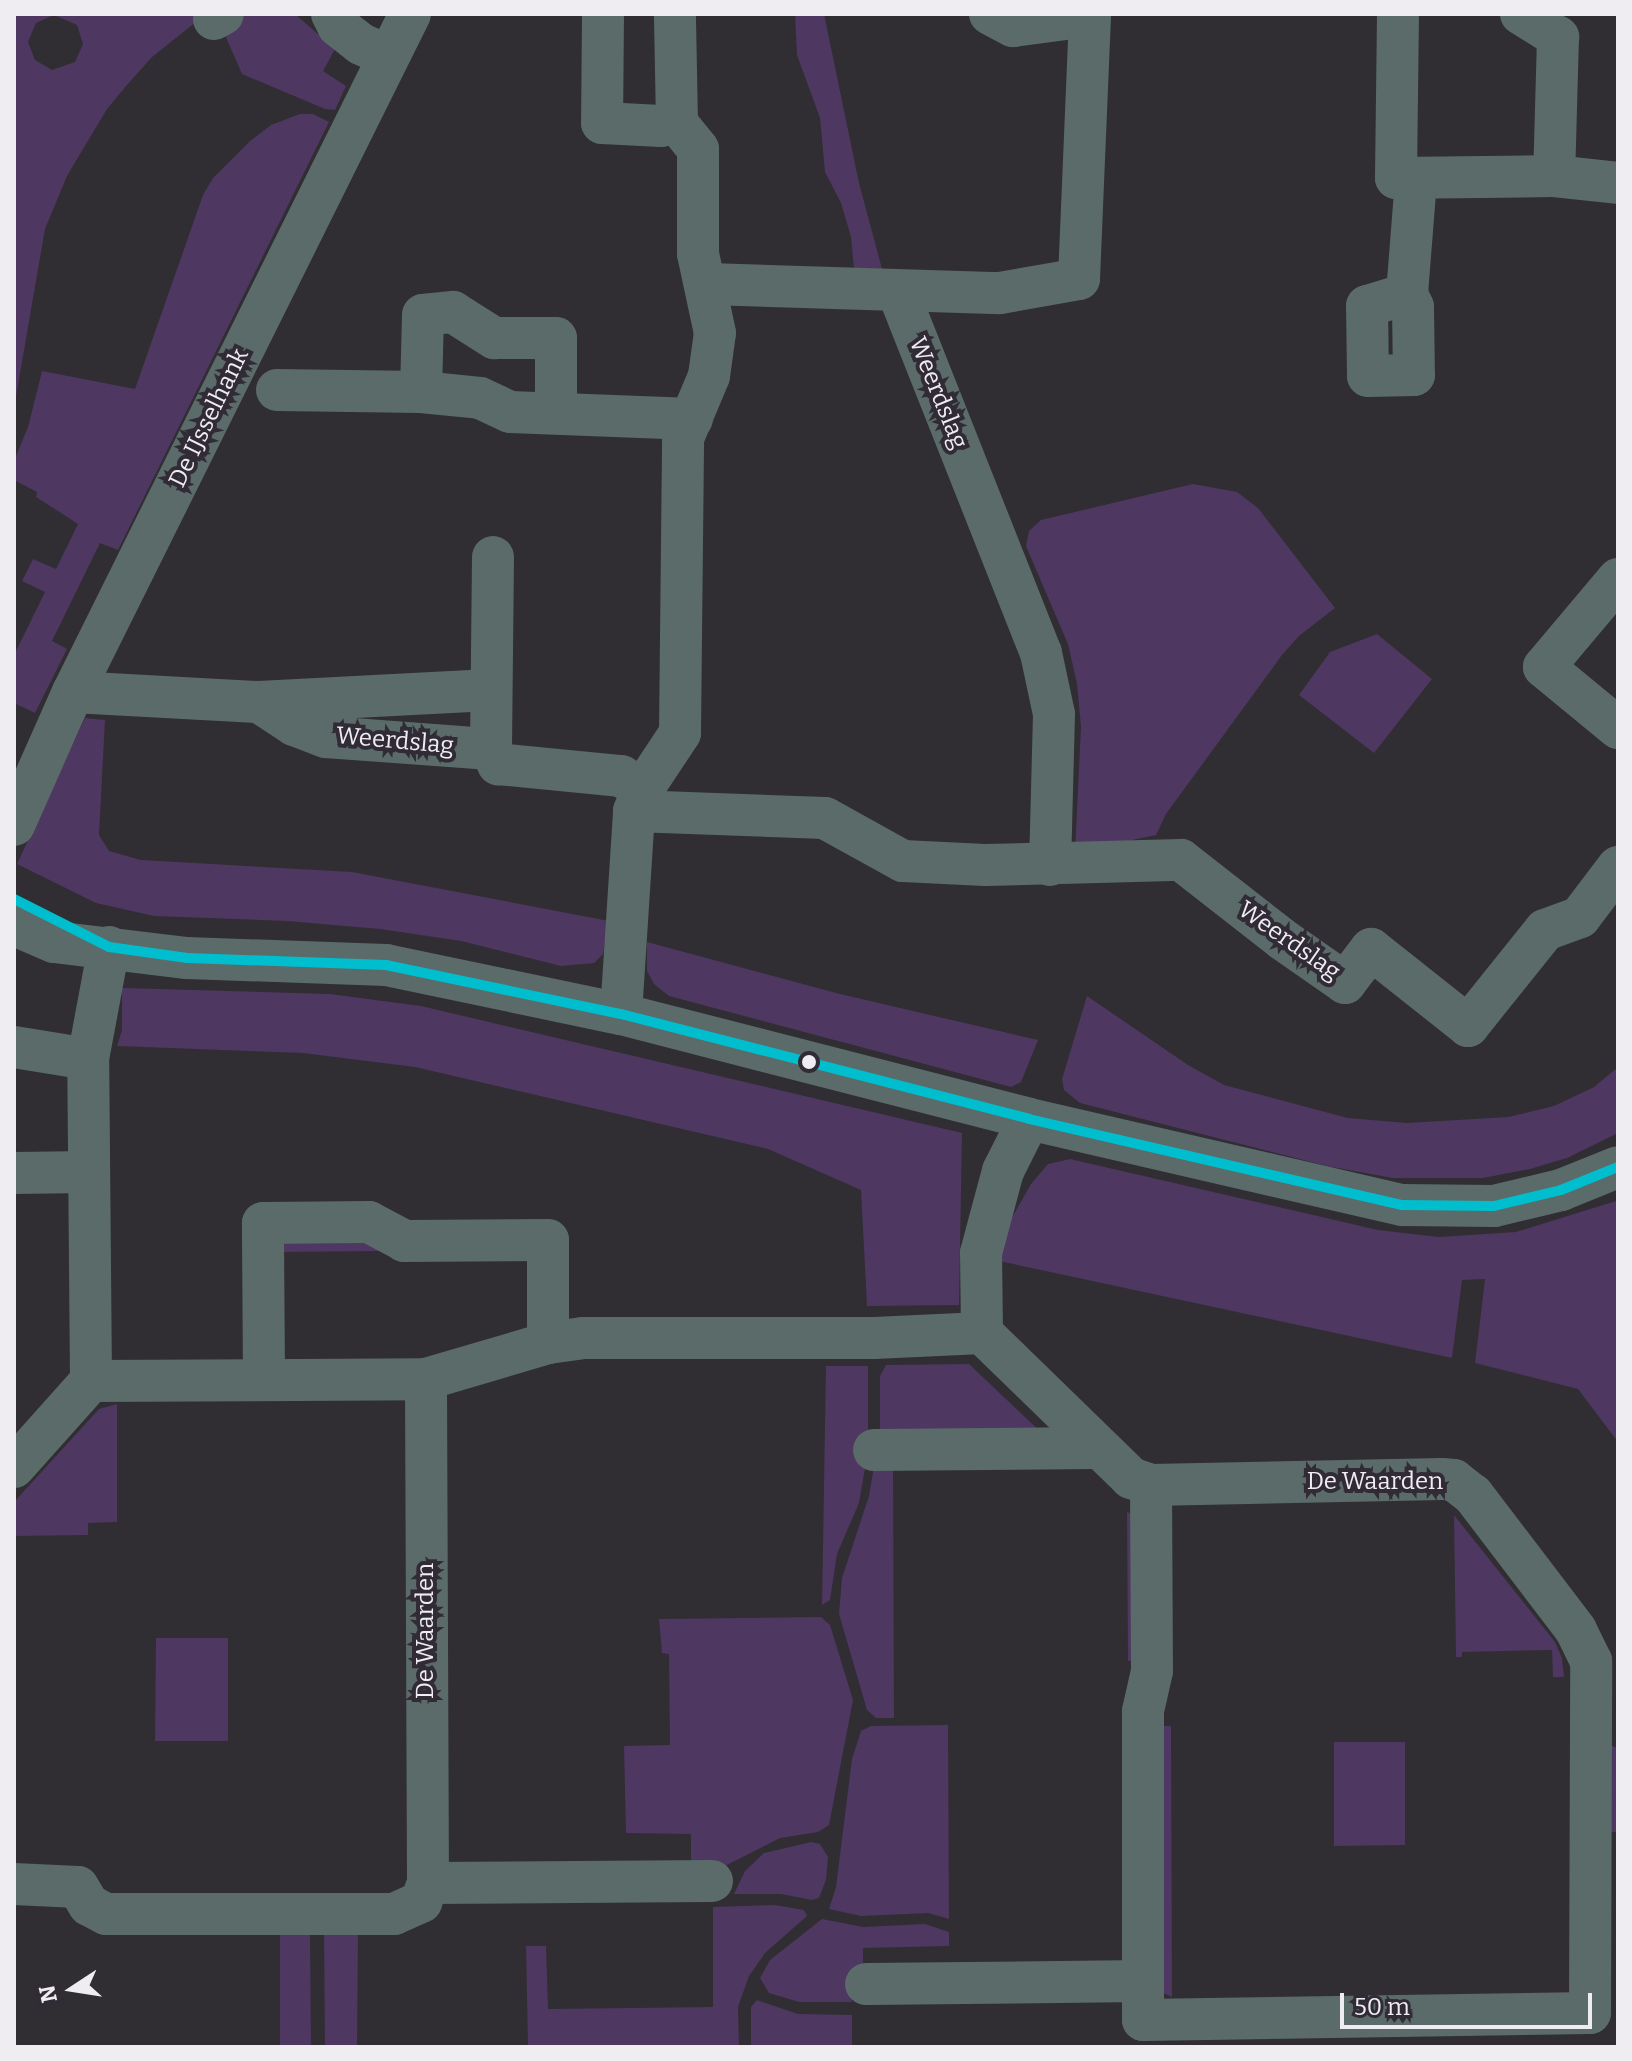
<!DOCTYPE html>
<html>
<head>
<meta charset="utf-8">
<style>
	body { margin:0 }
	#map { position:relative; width:1632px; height:2061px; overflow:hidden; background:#302d33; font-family:Bitter,serif }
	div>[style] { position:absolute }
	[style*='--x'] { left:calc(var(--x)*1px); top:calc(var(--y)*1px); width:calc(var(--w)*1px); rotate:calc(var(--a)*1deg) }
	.green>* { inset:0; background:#4e3760 }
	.minor>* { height:42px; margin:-21px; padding:0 21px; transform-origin:21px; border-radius:21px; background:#5a6b69 }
	.bus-1>* { height:10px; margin:-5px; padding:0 5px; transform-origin:5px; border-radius:5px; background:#00becd }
	.dots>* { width:22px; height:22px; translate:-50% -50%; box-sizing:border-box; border:4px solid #302b35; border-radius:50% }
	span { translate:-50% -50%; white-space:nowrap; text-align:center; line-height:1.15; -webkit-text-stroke:8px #302b35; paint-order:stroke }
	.street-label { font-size:24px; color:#efecf2 }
	.frame { position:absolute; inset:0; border:16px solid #efecf2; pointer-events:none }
	.north { position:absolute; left:32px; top:1949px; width:80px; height:80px; -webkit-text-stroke:6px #302b35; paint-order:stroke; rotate:258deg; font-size:22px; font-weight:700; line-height:32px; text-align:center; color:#efecf2 }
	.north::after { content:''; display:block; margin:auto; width:28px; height:36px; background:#efecf2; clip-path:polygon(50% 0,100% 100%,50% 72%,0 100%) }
	.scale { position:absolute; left:1340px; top:1993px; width:252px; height:36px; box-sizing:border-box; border:4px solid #efecf2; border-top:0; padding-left:10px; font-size:24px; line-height:28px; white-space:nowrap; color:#efecf2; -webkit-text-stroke:6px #302b35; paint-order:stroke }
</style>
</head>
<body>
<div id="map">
	<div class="green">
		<i style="clip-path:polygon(evenodd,14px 14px,206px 14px,152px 57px,127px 85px,107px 109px,67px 176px,45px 229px,14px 408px,14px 14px,54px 15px,77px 25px,83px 44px,75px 62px,52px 70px,35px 60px,28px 42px,36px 23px,54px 15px)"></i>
		<i style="clip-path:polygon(246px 14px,295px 14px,335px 49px,323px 71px,346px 86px,335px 110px,325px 109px,242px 74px,221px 26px)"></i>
		<i style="clip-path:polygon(795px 14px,824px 14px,859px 183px,885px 280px,855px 280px,851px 237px,841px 203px,825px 172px,820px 118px,797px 55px)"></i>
		<i style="clip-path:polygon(300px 114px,313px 114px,329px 122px,118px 550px,100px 543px,52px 641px,67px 649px,35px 713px,14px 703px,14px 655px,45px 592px,22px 581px,33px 559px,56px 569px,78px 524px,36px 497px,37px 492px,14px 480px,14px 461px,28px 427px,42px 371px,135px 389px,203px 195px,213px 178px,250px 141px,271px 125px)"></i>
		<i style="clip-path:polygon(1193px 484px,1237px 492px,1258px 508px,1335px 608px,1299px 636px,1282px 655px,1166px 814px,1156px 835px,1075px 852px,1081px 727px,1077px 684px,1068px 644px,1026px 546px,1029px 531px,1041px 520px)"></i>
		<i style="clip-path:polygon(1377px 634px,1432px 679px,1374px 753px,1299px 695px,1330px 652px)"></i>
		<i style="clip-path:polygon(85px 718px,105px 720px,99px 835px,109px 851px,141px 860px,352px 872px,609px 921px,603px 954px,594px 963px,561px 966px,461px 941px,380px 929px,287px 921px,154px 916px,96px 903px,17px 864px)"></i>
		<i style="clip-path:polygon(647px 942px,840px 994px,1038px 1040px,1021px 1082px,1011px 1087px,669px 996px,654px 984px,647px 971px)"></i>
		<i style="clip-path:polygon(122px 988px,330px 994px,421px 1006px,962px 1133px,959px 1305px,867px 1306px,861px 1190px,768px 1149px,415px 1067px,303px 1053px,117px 1046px,122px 1030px)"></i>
		<i style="clip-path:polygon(1087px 996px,1188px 1065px,1224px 1085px,1348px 1118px,1407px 1123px,1508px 1117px,1554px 1106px,1594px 1087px,1618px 1067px,1618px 1133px,1567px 1158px,1530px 1169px,1483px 1178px,1393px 1178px,1327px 1166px,1080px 1103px,1064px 1090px,1062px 1079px)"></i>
		<i style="clip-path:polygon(1070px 1159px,1378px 1230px,1439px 1237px,1516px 1232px,1616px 1201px,1618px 1442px,1578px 1389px,1475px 1363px,1485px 1279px,1462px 1280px,1452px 1358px,999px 1261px,1010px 1221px,1031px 1184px,1048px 1164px)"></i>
		<i style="clip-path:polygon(360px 1234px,382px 1251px,275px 1252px,280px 1239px)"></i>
		<i style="clip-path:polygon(969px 1364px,1044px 1435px,880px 1438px,880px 1376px,886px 1365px)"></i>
		<i style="clip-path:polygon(826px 1366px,868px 1366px,868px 1451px,859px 1503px,837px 1554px,830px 1600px,822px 1605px)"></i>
		<i style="clip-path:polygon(117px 1404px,117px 1522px,88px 1523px,88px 1535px,14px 1536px,14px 1502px,99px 1409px)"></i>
		<i style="clip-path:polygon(875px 1460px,893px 1460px,894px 1718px,876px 1718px,867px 1710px,839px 1614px,842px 1578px,869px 1496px)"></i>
		<i style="clip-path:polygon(1127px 1511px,1138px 1521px,1139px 1660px,1128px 1661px)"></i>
		<i style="clip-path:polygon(1454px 1515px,1555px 1642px,1562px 1658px,1564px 1677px,1553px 1677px,1552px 1650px,1462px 1652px,1462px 1657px,1456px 1657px)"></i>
		<i style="clip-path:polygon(821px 1617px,830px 1625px,853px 1700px,829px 1825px,818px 1832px,780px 1838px,717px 1870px,691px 1869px,691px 1834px,626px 1833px,624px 1746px,670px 1745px,669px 1654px,662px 1653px,659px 1619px)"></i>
		<i style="clip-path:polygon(156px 1638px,228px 1638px,228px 1741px,155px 1741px)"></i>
		<i style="clip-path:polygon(948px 1725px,949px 1919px,928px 1913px,861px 1916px,829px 1909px,836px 1887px,852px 1759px,861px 1731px,871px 1726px)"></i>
		<i style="clip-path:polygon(1161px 1726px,1171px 1726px,1172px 1997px,1161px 1992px)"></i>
		<i style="clip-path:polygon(1334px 1742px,1405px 1742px,1405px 1845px,1334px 1846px)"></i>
		<i style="clip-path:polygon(1607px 1744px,1618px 1748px,1618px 1832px,1607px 1832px)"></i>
		<i style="clip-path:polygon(811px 1842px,820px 1844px,828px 1857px,826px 1880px,819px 1898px,812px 1900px,781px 1894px,734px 1894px,745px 1871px,764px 1853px)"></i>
		<i style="clip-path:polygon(775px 1905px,804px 1910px,807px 1916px,765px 1953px,749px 1976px,738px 2007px,739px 2047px,497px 2047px,528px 2046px,526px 1946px,546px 1946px,548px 2009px,713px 2007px,713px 1907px)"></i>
		<i style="clip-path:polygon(822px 1919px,863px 1927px,925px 1924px,949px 1932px,949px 1946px,863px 1948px,863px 1969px,851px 1969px,852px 2002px,799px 2002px,769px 1993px,760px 1978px,770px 1960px)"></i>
		<i style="clip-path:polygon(280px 1933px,310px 1933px,311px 2047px,280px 2047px)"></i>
		<i style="clip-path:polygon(324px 1934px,358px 1934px,357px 2047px,325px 2047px)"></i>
		<i style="clip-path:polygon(757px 2000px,798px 2014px,852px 2015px,852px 2047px,751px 2047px,751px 2007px)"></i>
	</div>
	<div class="minor">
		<i style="--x:332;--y:14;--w:13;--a:63"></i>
		<i style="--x:338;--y:26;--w:29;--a:38"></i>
		<i style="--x:361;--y:44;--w:30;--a:24"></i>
		<i style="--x:603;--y:14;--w:109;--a:90.5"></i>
		<i style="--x:602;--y:123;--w:59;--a:2.9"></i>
		<i style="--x:661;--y:126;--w:16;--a:-11"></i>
		<i style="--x:990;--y:14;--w:26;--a:28"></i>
		<i style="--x:1013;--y:26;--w:76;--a:-7.6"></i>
		<i style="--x:1398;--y:14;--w:164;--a:90.7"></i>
		<i style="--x:1396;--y:178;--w:158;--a:-0.7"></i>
		<i style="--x:1521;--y:14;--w:44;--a:31.9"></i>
		<i style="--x:1558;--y:37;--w:139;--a:91.6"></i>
		<i style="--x:1554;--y:176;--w:64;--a:6.2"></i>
		<i style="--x:214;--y:19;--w:10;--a:-29"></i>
		<i style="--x:708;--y:284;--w:292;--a:1.8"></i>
		<i style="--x:1000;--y:293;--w:80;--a:-10"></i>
		<i style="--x:1079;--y:279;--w:265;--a:-87.6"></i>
		<i style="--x:898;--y:292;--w:388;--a:68.4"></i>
		<i style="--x:1041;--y:653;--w:62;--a:78"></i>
		<i style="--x:1054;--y:714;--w:151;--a:91.5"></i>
		<i style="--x:1407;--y:294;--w:14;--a:65"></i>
		<i style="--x:1413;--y:307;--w:68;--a:89.2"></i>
		<i style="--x:1414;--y:375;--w:46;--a:178.8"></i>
		<i style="--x:1368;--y:376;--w:70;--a:-90.8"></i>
		<i style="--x:1367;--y:306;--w:42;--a:-16.7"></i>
		<i style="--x:1407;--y:294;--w:115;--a:-85.5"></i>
		<i style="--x:277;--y:390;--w:144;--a:0.8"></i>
		<i style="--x:421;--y:392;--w:59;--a:5.8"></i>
		<i style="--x:480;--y:398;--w:33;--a:25"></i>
		<i style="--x:510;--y:412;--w:182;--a:2.2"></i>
		<i style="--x:421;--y:392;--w:77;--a:-88.5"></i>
		<i style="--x:423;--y:315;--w:30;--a:-6"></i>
		<i style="--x:453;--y:312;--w:49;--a:32.4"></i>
		<i style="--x:494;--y:338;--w:62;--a:0"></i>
		<i style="--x:556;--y:338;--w:73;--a:90"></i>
		<i style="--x:493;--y:557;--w:192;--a:90.6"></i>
		<i style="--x:491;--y:749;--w:17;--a:65"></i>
		<i style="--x:498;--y:764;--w:124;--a:5.6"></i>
		<i style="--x:621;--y:776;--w:26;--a:31"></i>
		<i style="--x:1618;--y:579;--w:115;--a:130.1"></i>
		<i style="--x:1544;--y:667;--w:96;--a:39.5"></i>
		<i style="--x:73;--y:692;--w:186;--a:3.1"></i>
		<i style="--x:259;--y:702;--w:231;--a:-3"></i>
		<i style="--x:259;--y:702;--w:42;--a:33.3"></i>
		<i style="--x:294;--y:725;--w:34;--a:21"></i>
		<i style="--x:326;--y:737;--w:165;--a:4.2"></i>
		<i style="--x:634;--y:811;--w:191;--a:2.1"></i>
		<i style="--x:825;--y:818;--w:89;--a:28.9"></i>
		<i style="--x:903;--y:861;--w:82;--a:2.8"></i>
		<i style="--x:985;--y:865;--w:196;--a:-1.5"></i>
		<i style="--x:1181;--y:860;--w:128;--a:38"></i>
		<i style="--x:1282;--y:939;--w:77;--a:34.9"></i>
		<i style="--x:1345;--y:983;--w:43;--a:-52.6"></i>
		<i style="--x:1371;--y:949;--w:124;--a:38.4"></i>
		<i style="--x:1468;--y:1026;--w:123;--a:-51.3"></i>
		<i style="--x:1545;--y:930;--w:37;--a:-20"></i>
		<i style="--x:1580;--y:917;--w:63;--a:-52.8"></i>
		<i style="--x:14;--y:825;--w:145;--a:-66.1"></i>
		<i style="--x:73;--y:692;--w:757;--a:-63.57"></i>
		<i style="--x:14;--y:925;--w:43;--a:23"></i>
		<i style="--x:54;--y:942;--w:134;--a:6.9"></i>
		<i style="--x:187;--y:958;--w:199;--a:2"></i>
		<i style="--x:386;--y:965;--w:240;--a:11.8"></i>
		<i style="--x:621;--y:1014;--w:421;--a:14.4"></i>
		<i style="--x:1029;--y:1119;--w:383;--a:13"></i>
		<i style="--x:1402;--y:1205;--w:92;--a:0.6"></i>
		<i style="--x:1494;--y:1206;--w:69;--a:-13.4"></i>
		<i style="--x:1561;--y:1190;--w:61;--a:-22"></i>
		<i style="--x:621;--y:1014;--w:203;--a:-86.3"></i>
		<i style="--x:634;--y:811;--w:24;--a:-68"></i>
		<i style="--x:643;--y:789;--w:67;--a:-56.5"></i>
		<i style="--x:680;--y:733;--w:295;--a:-89.4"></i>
		<i style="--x:683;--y:438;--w:67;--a:-67.2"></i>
		<i style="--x:709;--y:376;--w:43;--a:-82.1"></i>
		<i style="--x:715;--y:333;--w:81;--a:-102.1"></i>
		<i style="--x:698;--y:254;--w:105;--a:-90"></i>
		<i style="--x:698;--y:149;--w:33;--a:-129"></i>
		<i style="--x:677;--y:123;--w:109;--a:-91.1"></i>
		<i style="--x:14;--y:1047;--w:75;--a:9.2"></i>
		<i style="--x:14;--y:1173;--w:75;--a:-0.8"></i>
		<i style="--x:982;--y:1333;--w:80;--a:-90.7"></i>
		<i style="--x:981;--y:1253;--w:85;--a:-75"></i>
		<i style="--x:1003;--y:1171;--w:58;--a:-63.4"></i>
		<i style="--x:264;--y:1379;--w:156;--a:-90.4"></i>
		<i style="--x:263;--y:1223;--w:106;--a:-0.5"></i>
		<i style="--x:369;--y:1222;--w:40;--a:28"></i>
		<i style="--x:404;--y:1241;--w:144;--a:-0.4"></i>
		<i style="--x:548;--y:1240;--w:103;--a:90"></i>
		<i style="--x:91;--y:1381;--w:335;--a:-0.3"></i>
		<i style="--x:426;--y:1379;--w:127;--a:-16.4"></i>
		<i style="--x:548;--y:1343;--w:35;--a:-8"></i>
		<i style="--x:583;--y:1338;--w:291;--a:0"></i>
		<i style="--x:874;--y:1338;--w:108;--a:-2.7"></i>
		<i style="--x:982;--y:1333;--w:208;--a:44.2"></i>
		<i style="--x:1131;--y:1478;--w:21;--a:19"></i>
		<i style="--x:1151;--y:1485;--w:186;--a:89.7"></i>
		<i style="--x:1152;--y:1671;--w:41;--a:102.7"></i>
		<i style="--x:1143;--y:1711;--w:309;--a:90"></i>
		<i style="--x:1143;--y:2020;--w:447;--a:-0.9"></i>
		<i style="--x:1590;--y:2013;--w:352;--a:-89.8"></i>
		<i style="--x:1591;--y:1661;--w:34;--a:-116"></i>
		<i style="--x:1576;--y:1630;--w:170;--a:-127.3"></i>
		<i style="--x:1473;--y:1495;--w:24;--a:-142"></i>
		<i style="--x:1454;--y:1480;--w:12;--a:-175"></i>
		<i style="--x:1442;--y:1479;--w:291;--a:178.8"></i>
		<i style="--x:874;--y:1450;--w:223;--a:-0.5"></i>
		<i style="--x:14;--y:1467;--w:115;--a:-48.2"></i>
		<i style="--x:91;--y:1381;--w:322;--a:-90.5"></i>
		<i style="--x:88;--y:1059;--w:114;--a:-79.4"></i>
		<i style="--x:428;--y:1883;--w:284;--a:-0.4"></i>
		<i style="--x:14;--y:1884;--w:64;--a:2.7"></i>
		<i style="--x:78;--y:1887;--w:21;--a:59"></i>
		<i style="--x:89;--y:1905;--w:19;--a:28"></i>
		<i style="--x:106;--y:1914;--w:288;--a:0"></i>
		<i style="--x:394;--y:1914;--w:30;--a:-24"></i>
		<i style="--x:421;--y:1902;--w:20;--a:-70"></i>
		<i style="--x:428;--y:1883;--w:504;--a:-90.23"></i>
		<i style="--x:866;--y:1984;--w:277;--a:-0.6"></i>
	</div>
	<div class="bus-1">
		<i style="--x:14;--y:899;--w:106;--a:26.8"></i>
		<i style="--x:109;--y:947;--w:79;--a:8"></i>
		<i style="--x:187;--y:958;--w:199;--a:2"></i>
		<i style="--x:386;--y:965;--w:240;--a:11.8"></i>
		<i style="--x:621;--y:1014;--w:421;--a:14.4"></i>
		<i style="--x:1029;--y:1119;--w:383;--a:13"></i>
		<i style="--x:1402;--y:1205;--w:92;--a:0.6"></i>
		<i style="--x:1494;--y:1206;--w:69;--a:-13.4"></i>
		<i style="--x:1561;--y:1190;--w:61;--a:-22"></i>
	</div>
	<div class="dots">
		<i style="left:809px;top:1062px;background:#efecf2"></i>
	</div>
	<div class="street-label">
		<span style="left:938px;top:393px;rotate:68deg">Weerdslag</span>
		<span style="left:209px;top:418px;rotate:-64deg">De IJsselhank</span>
		<span style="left:395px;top:741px;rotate:5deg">Weerdslag</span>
		<span style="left:1289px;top:941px;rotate:35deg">Weerdslag</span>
		<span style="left:1375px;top:1482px">De Waarden</span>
		<span style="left:426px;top:1631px;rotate:-90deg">De Waarden</span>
	</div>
	<div class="frame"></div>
	<div class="north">N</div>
	<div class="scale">50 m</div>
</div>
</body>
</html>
